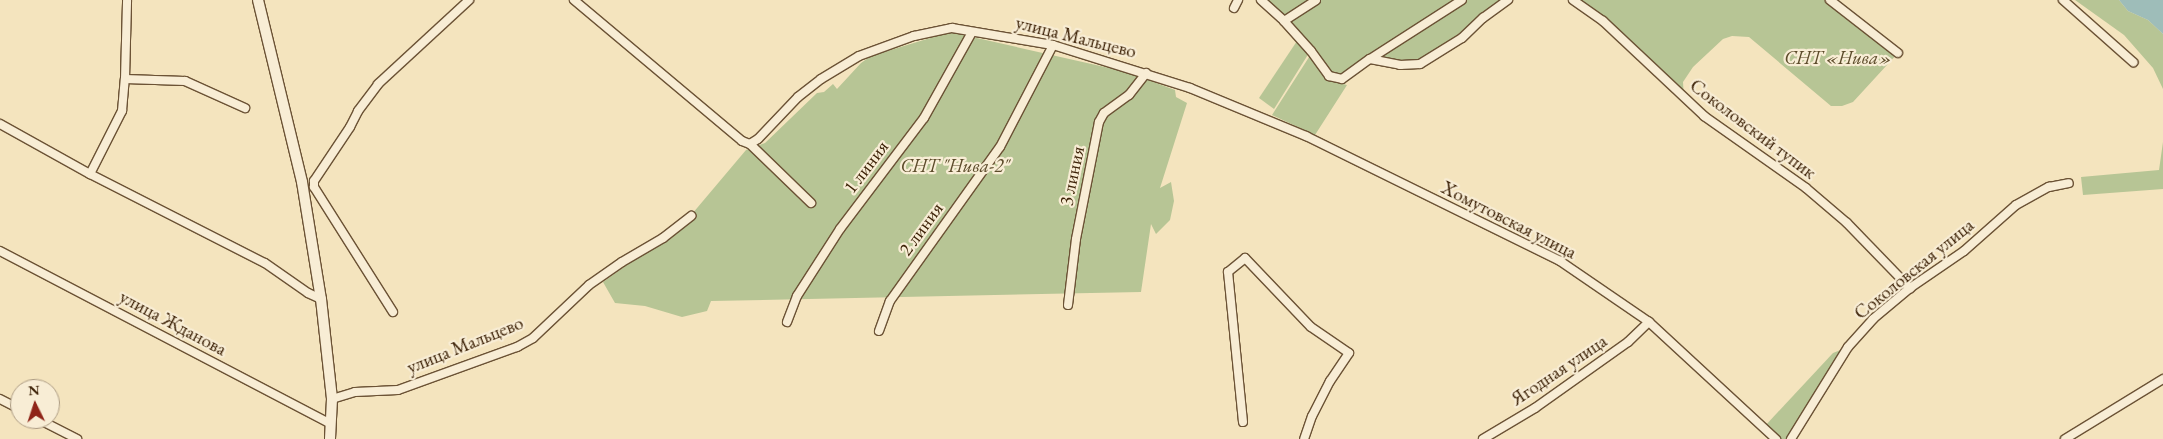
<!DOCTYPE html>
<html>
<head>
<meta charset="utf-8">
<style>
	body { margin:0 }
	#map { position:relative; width:2163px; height:439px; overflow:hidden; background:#f4e4be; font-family:"EB Garamond",serif }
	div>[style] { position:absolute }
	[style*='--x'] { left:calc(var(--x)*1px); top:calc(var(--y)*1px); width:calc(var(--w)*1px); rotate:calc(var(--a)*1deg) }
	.green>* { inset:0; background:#b7c595 }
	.water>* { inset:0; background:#9ebdb9 }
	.roads { filter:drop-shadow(1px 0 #6b5235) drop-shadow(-1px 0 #6b5235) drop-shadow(0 1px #6b5235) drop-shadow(0 -1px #6b5235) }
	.street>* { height:8px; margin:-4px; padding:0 4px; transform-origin:4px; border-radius:4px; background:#f8edd5 }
	.secondary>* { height:10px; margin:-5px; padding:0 5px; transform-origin:5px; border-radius:5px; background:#f8edd5 }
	span { translate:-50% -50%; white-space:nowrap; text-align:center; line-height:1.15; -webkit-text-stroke:4.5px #f8edd5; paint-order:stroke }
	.street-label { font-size:19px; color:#3d2207 }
	.park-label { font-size:19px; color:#5c4b2a; font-style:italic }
	.north { position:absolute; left:10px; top:379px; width:50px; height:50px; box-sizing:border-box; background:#f8edd5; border:1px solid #ad9c83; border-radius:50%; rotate:356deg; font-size:14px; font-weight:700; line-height:20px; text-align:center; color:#3d2207 }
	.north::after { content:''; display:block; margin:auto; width:18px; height:22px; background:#8f2418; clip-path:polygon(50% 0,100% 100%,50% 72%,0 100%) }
</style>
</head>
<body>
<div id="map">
	<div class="green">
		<i style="clip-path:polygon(1261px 0,1508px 0,1462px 38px,1420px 64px,1370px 60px,1350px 76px,1334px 78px)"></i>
		<i style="clip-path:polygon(1573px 0,1830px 0,1898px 53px,1853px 102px,1842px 106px,1831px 106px,1749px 37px,1732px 36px,1723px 39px,1693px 67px,1683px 82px,1684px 98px,1603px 21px)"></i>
		<i style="clip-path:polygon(2075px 0,2119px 0,2128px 11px,2148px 20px,2163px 34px,2163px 89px,2153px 68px,2124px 35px)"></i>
		<i style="clip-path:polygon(950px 32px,1127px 72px,1175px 90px,1176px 97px,1187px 103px,1160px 188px,1171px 182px,1174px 201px,1170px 220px,1156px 234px,1151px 224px,1141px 292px,711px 301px,707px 311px,682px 317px,645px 306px,615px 303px,603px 282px,694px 217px,692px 214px,746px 150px,765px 143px,817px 93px,824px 92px,833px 84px,837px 89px,861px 63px,871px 56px)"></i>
		<i style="clip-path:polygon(1297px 41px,1309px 53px,1274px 109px,1259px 98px)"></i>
		<i style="clip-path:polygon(1311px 54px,1329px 80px,1347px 85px,1315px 135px,1272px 115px)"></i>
		<i style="clip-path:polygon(2163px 142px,2163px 189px,2083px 195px,2081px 177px,2159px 170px)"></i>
		<i style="clip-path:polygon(1848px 347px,1791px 439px,1776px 439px,1764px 427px,1833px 353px)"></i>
	</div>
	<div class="water">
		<i style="clip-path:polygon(2119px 0,2163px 0,2163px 34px,2148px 20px,2128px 11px)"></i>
	</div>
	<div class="roads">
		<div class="street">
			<i style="--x:574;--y:0;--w:219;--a:40"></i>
			<i style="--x:742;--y:141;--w:9;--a:21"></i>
			<i style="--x:750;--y:144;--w:85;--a:44"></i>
			<i style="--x:1261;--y:0;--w:31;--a:42"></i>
			<i style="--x:1284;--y:21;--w:40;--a:48"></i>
			<i style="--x:1311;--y:51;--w:31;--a:54"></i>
			<i style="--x:1329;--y:76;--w:13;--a:13"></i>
			<i style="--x:1342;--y:79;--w:34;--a:-36"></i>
			<i style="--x:1370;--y:59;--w:31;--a:11"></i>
			<i style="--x:1400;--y:65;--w:20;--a:-3"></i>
			<i style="--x:1420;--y:64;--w:49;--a:-31.8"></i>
			<i style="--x:1462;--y:38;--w:29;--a:-44"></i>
			<i style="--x:1483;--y:18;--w:31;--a:-36"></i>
			<i style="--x:1573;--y:0;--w:37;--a:35"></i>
			<i style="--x:1603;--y:21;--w:139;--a:43.2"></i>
			<i style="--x:1704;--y:116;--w:125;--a:35.2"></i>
			<i style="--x:1806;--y:188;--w:54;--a:40.5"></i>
			<i style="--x:1847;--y:223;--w:91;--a:45.9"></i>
			<i style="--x:1830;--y:0;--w:86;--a:37.9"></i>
			<i style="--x:2063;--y:0;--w:94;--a:41.5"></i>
			<i style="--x:1234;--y:8;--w:9;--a:-63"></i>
			<i style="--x:1284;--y:21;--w:38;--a:-33"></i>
			<i style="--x:1370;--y:59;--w:109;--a:-32.7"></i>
			<i style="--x:125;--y:79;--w:60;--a:1.9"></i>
			<i style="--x:185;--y:81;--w:66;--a:24.2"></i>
			<i style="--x:0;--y:124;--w:103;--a:29.1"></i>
			<i style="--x:90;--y:174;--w:196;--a:27"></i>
			<i style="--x:265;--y:263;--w:52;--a:34.9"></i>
			<i style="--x:308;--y:293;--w:14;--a:25"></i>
			<i style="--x:750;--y:144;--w:9;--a:-32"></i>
			<i style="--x:758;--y:139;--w:58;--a:-46.4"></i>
			<i style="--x:798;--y:97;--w:29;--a:-38"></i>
			<i style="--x:821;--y:79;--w:44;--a:-31.2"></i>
			<i style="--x:859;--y:56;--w:59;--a:-20"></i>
			<i style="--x:914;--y:36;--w:39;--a:-12"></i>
			<i style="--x:952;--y:28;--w:102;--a:9.6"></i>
			<i style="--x:1053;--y:45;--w:144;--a:17.4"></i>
			<i style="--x:1190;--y:88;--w:126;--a:22.5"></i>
			<i style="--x:1306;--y:136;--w:283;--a:26.2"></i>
			<i style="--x:1560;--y:261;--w:108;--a:34.4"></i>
			<i style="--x:1649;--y:322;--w:173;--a:42.7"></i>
			<i style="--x:90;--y:174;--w:71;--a:-63.1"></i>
			<i style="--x:122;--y:111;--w:32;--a:-85"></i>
			<i style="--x:125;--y:79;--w:79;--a:-88.5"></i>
			<i style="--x:0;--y:251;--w:373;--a:27.6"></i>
			<i style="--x:1068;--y:305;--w:66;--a:-83.1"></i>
			<i style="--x:1076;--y:239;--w:119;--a:-78.9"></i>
			<i style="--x:1099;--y:122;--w:10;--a:-61"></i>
			<i style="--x:1104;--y:113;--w:31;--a:-36"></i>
			<i style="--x:1129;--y:95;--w:28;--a:-52"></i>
			<i style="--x:393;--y:312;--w:148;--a:-122.3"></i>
			<i style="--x:314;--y:187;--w:6;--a:-90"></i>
			<i style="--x:314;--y:181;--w:65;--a:-56.3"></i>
			<i style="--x:350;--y:127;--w:18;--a:-63"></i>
			<i style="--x:358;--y:111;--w:34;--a:-53"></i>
			<i style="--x:378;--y:84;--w:124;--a:-42.7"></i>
			<i style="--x:787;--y:322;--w:28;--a:-69"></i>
			<i style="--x:797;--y:296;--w:80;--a:-57.3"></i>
			<i style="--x:840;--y:229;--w:139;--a:-52.9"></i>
			<i style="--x:924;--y:118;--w:98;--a:-60.8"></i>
			<i style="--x:879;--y:331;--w:32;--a:-70"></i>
			<i style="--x:890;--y:301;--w:189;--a:-54.5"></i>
			<i style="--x:1000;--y:147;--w:115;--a:-62.5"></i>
			<i style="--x:0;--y:399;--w:22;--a:27"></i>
			<i style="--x:332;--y:399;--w:24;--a:-17"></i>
			<i style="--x:355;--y:392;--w:43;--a:-2.7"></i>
			<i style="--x:398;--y:390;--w:127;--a:-19.9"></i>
			<i style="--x:517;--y:347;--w:18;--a:-29"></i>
			<i style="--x:533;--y:338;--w:77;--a:-43.4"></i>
			<i style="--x:589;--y:285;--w:40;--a:-34.9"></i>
			<i style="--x:622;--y:262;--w:48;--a:-30.3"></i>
			<i style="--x:663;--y:238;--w:36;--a:-38"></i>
			<i style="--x:38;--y:419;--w:44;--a:27.1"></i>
			<i style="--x:1243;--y:422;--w:151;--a:-95.7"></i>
			<i style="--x:1228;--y:272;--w:22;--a:-39"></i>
			<i style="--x:1245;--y:258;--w:95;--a:46.3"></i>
			<i style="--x:1311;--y:327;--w:46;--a:34.4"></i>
			<i style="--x:1349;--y:353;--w:34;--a:124"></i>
			<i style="--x:1330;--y:381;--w:39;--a:117"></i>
			<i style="--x:1312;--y:416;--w:24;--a:109"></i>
			<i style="--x:1483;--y:439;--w:61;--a:-30.8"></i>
			<i style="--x:1535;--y:408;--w:114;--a:-35.4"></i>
			<i style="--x:1628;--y:342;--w:29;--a:-44"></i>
			<i style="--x:1791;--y:439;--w:108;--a:-58.2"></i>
			<i style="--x:1848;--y:347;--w:38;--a:-48"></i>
			<i style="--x:1873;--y:319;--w:48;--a:-40"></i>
			<i style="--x:1910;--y:288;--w:65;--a:-34.4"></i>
			<i style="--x:1964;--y:251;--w:69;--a:-41.5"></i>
			<i style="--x:2016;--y:205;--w:38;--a:-29"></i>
			<i style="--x:2049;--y:187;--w:20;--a:-11"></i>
			<i style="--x:2065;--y:439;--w:115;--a:-31.5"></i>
		</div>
		<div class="secondary">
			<i style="--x:258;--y:0;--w:187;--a:76.4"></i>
			<i style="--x:302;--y:182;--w:119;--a:80.8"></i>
			<i style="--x:321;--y:299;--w:101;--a:83.7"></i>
			<i style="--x:332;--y:399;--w:40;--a:92.9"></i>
		</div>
	</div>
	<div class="street-label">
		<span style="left:1076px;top:37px;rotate:14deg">улица Мальцево</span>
		<span style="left:1753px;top:129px;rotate:37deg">Соколовский тупик</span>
		<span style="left:866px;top:167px;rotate:-53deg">1 линия</span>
		<span style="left:1072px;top:176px;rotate:-78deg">3 линия</span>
		<span style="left:1509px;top:220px;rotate:27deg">Хомутовская улица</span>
		<span style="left:921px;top:229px;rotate:-54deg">2 линия</span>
		<span style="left:1914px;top:269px;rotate:-39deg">Соколовская улица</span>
		<span style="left:173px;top:323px;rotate:28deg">улица Жданова</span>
		<span style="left:465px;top:345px;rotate:-22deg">улица Мальцево</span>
		<span style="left:1559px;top:370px;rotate:-34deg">Ягодная улица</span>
	</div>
	<div class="park-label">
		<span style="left:1838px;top:58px">СНТ «Нива»</span>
		<span style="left:955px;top:166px">СНТ "Нива-2"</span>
	</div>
	<div class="north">N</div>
</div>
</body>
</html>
